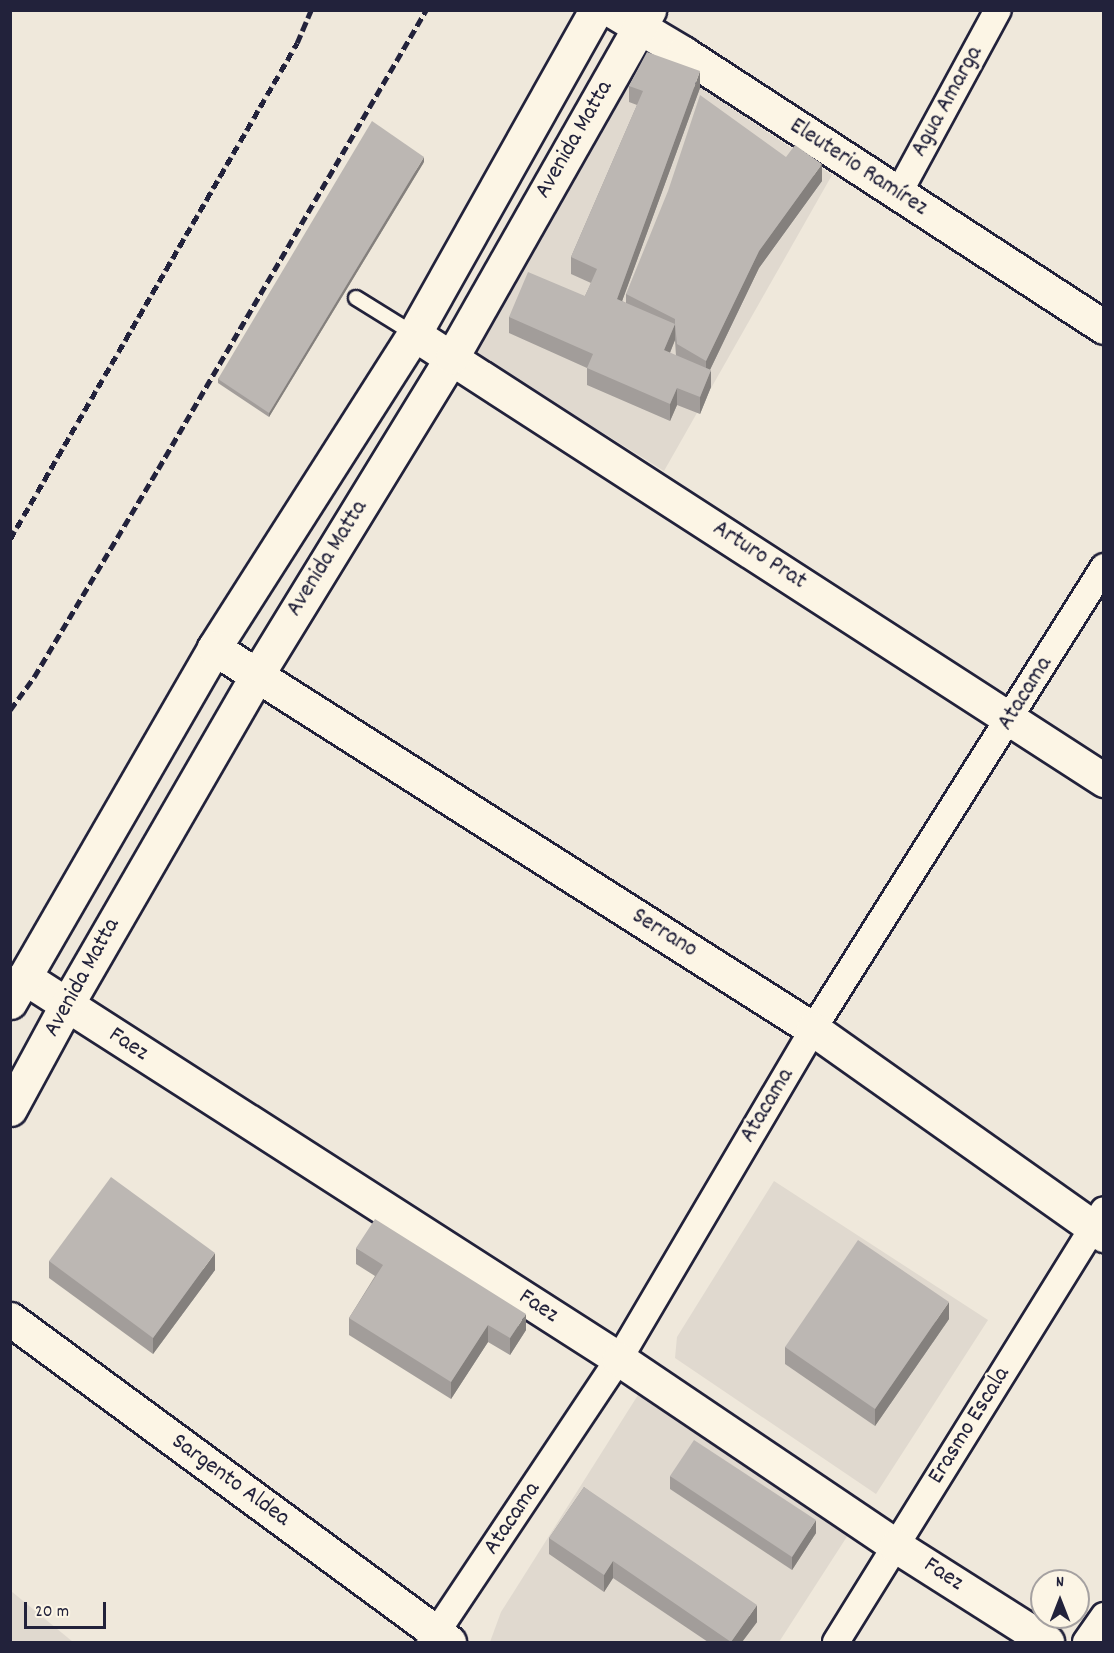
<!DOCTYPE html>
<html>
<head>
<meta charset="utf-8">
<style>
	body { margin:0 }
	#map { position:relative; width:1114px; height:1653px; overflow:hidden; background:#efe8db; font-family:Dekko,sans-serif }
	div>[style] { position:absolute }
	[style*='--x'] { left:calc(var(--x)*1px); top:calc(var(--y)*1px); width:calc(var(--w)*1px); rotate:calc(var(--a)*1deg) }
	.built>* { inset:0; background:#e0d9cf }
	.roads { filter:drop-shadow(2px 0 #22223b) drop-shadow(-2px 0 #22223b) drop-shadow(0 2px #22223b) drop-shadow(0 -2px #22223b) }
	.lane>* { height:14px; margin:-7px; padding:0 7px; transform-origin:7px; border-radius:7px; background:#fcf5e5 }
	.street>* { height:26px; margin:-13px; padding:0 13px; transform-origin:13px; border-radius:13px; background:#fcf5e5 }
	.secondary>* { height:33px; margin:-16.5px; padding:0 16.5px; transform-origin:16.5px; border-radius:16.5px; background:#fcf5e5 }
	.primary>* { height:33px; margin:-16.5px; padding:0 16.5px; transform-origin:16.5px; border-radius:16.5px; background:#fcf5e5 }
	.rail>* { height:4.5px; margin-top:-2.25px; transform-origin:0; background:repeating-linear-gradient(90deg,#22223b 0 9px,transparent 0 13.5px) }
	.wall>* { inset:0; background:#a29d9a }
	.shaded-wall>* { inset:0; background:#84807d }
	.building>* { inset:0; background:#bcb7b3 }
	span { translate:-50% -50%; white-space:nowrap; text-align:center; line-height:1.15; -webkit-text-stroke:5px #fcf5e5; paint-order:stroke }
	.street-label { font-size:24px; color:#22223b }
	.frame { position:absolute; inset:0; border:12px solid #22223b; pointer-events:none }
	.north { position:absolute; left:1030px; top:1569px; width:60px; height:60px; box-sizing:border-box; background:#fcf5e5; border:2px solid #a5a1a1; border-radius:50%; rotate:0deg; font-size:16px; font-weight:700; line-height:24px; text-align:center; color:#22223b }
	.north::after { content:''; display:block; margin:auto; width:21px; height:27px; background:#22223b; clip-path:polygon(50% 0,100% 100%,50% 72%,0 100%) }
	.scale { position:absolute; left:24px; top:1602px; width:82px; height:27px; box-sizing:border-box; border:3px solid #22223b; border-top:0; padding-left:8px; font-size:18px; line-height:21px; white-space:nowrap; color:#22223b; -webkit-text-stroke:4px #fcf5e5; paint-order:stroke }
</style>
</head>
<body>
<div id="map">
	<div class="built">
		<i style="clip-path:polygon(644px 50px,832px 175px,664px 471px,467px 348px)"></i>
		<i style="clip-path:polygon(774px 1181px,988px 1320px,876px 1494px,675px 1358px,677px 1337px)"></i>
		<i style="clip-path:polygon(638px 1395px,848px 1535px,779px 1642px,490px 1642px,501px 1612px)"></i>
		<i style="clip-path:polygon(11px 1591px,73px 1642px,11px 1642px)"></i>
	</div>
	<div class="roads">
		<div class="lane">
			<i style="--x:356;--y:298;--w:68;--a:31.8"></i>
		</div>
		<div class="street">
			<i style="--x:898;--y:194;--w:209;--a:-61.5"></i>
			<i style="--x:430;--y:1642;--w:340;--a:-56.3"></i>
			<i style="--x:619;--y:1359;--w:383;--a:-59.5"></i>
			<i style="--x:813;--y:1029;--w:546;--a:-57.79"></i>
			<i style="--x:836;--y:1642;--w:508;--a:-58.19"></i>
			<i style="--x:1086;--y:1642;--w:32;--a:-55"></i>
		</div>
		<div class="secondary">
			<i style="--x:611;--y:10;--w:84;--a:30.8"></i>
			<i style="--x:683;--y:53;--w:502;--a:33.06"></i>
			<i style="--x:24;--y:977;--w:707;--a:32.7"></i>
			<i style="--x:619;--y:1359;--w:334;--a:34"></i>
			<i style="--x:896;--y:1546;--w:179;--a:32.4"></i>
			<i style="--x:10;--y:1002;--w:409;--a:-60"></i>
			<i style="--x:10;--y:1109;--w:117;--a:-61.5"></i>
			<i style="--x:66;--y:1006;--w:382;--a:-60"></i>
			<i style="--x:10;--y:1319;--w:545;--a:36.34"></i>
		</div>
		<div class="primary">
			<i style="--x:596;--y:10;--w:372;--a:119.3"></i>
			<i style="--x:414;--y:334;--w:372;--a:122.5"></i>
			<i style="--x:214;--y:648;--w:710;--a:32.46"></i>
			<i style="--x:813;--y:1029;--w:357;--a:35.3"></i>
			<i style="--x:414;--y:334;--w:822;--a:32.88"></i>
			<i style="--x:257;--y:675;--w:373;--a:-58.5"></i>
			<i style="--x:452;--y:357;--w:399;--a:-60.4"></i>
		</div>
	</div>
	<div class="rail">
		<i style="--x:10;--y:539;--w:573;--a:-59.95"></i>
		<i style="--x:297;--y:43;--w:36;--a:-67"></i>
		<i style="--x:10;--y:710;--w:41;--a:-54"></i>
		<i style="--x:34;--y:677;--w:242;--a:-59.2"></i>
		<i style="--x:158;--y:469;--w:532;--a:-59.72"></i>
	</div>
	<div class="wall">
		<i style="clip-path:polygon(evenodd,629px 86px,700px 88px,622px 301px,626px 303px,626px 294px,786px 157px,822px 181px,759px 268px,710px 370px,711px 387px,700px 414px,677px 405px,670px 421px,587px 385px,587px 368px,509px 333px,509px 317px,585px 296px,591px 283px,571px 274px,571px 257px,637px 105px,629px 102px,629px 86px,675px 340px,676px 356px,670px 353px,675px 340px)"></i>
		<i style="clip-path:polygon(424px 162px,269px 417px,218px 383px,218px 379px)"></i>
		<i style="clip-path:polygon(356px 1248px,526px 1330px,510px 1355px,488px 1342px,451px 1399px,349px 1335px,349px 1318px,375px 1276px,356px 1264px)"></i>
		<i style="clip-path:polygon(49px 1261px,215px 1270px,153px 1354px,49px 1278px)"></i>
		<i style="clip-path:polygon(949px 1319px,875px 1426px,785px 1364px,785px 1347px)"></i>
		<i style="clip-path:polygon(670px 1476px,816px 1533px,792px 1570px,670px 1489px)"></i>
		<i style="clip-path:polygon(584px 1487px,757px 1622px,742px 1642px,708px 1642px,613px 1578px,604px 1592px,549px 1554px,549px 1538px)"></i>
	</div>
	<div class="shaded-wall">
		<i style="clip-path:polygon(700px 71px,700px 88px,617px 315px,617px 299px)"></i>
		<i style="clip-path:polygon(424px 157px,424px 162px,269px 417px,269px 413px)"></i>
		<i style="clip-path:polygon(822px 164px,822px 181px,759px 268px,706px 378px,706px 361px,759px 251px)"></i>
		<i style="clip-path:polygon(675px 324px,675px 340px,664px 367px,664px 350px)"></i>
		<i style="clip-path:polygon(711px 370px,711px 387px,700px 414px,700px 397px)"></i>
		<i style="clip-path:polygon(677px 388px,677px 405px,670px 421px,670px 404px)"></i>
		<i style="clip-path:polygon(215px 1253px,215px 1270px,153px 1354px,153px 1338px)"></i>
		<i style="clip-path:polygon(949px 1302px,949px 1319px,875px 1426px,875px 1409px)"></i>
		<i style="clip-path:polygon(526px 1314px,526px 1330px,510px 1355px,510px 1338px)"></i>
		<i style="clip-path:polygon(488px 1325px,488px 1342px,451px 1399px,451px 1382px)"></i>
		<i style="clip-path:polygon(816px 1520px,816px 1533px,792px 1570px,792px 1557px)"></i>
		<i style="clip-path:polygon(613px 1561px,613px 1578px,604px 1592px,604px 1575px)"></i>
		<i style="clip-path:polygon(757px 1605px,757px 1622px,742px 1642px,731px 1642px)"></i>
	</div>
	<div class="building">
		<i style="clip-path:polygon(647px 52px,700px 71px,617px 299px,675px 324px,675px 319px,626px 294px,668px 191px,700px 95px,786px 157px,795px 145px,822px 164px,759px 251px,706px 361px,677px 344px,675px 324px,664px 350px,711px 370px,700px 397px,677px 388px,670px 404px,587px 368px,593px 354px,509px 317px,528px 272px,585px 296px,597px 269px,571px 257px,643px 91px,629px 86px)"></i>
		<i style="clip-path:polygon(372px 121px,424px 157px,269px 413px,218px 379px)"></i>
		<i style="clip-path:polygon(111px 1177px,215px 1253px,153px 1338px,49px 1261px)"></i>
		<i style="clip-path:polygon(375px 1219px,526px 1314px,510px 1338px,488px 1325px,451px 1382px,349px 1318px,383px 1265px,356px 1248px)"></i>
		<i style="clip-path:polygon(858px 1240px,949px 1302px,875px 1409px,785px 1347px)"></i>
		<i style="clip-path:polygon(694px 1440px,816px 1520px,792px 1557px,670px 1476px)"></i>
		<i style="clip-path:polygon(584px 1487px,757px 1605px,731px 1642px,613px 1561px,604px 1575px,549px 1538px)"></i>
	</div>
	<div class="street-label">
		<span style="left:948px;top:102px;rotate:-61deg">Agua Amarga</span>
		<span style="left:575px;top:140px;rotate:-60deg">Avenida Matta</span>
		<span style="left:858px;top:168px;rotate:33deg">Eleuterio Ramírez</span>
		<span style="left:759px;top:556px;rotate:33deg">Arturo Prat</span>
		<span style="left:328px;top:559px;rotate:-58deg">Avenida Matta</span>
		<span style="left:1026px;top:694px;rotate:-58deg">Atacama</span>
		<span style="left:664px;top:934px;rotate:32deg">Serrano</span>
		<span style="left:83px;top:978px;rotate:-61deg">Avenida Matta</span>
		<span style="left:128px;top:1045px;rotate:33deg">Faez</span>
		<span style="left:768px;top:1106px;rotate:-59deg">Atacama</span>
		<span style="left:538px;top:1307px;rotate:33deg">Faez</span>
		<span style="left:970px;top:1426px;rotate:-58deg">Erasmo Escala</span>
		<span style="left:230px;top:1481px;rotate:36deg">Sargento Aldea</span>
		<span style="left:513px;top:1519px;rotate:-56deg">Atacama</span>
		<span style="left:943px;top:1575px;rotate:33deg">Faez</span>
	</div>
	<div class="frame"></div>
	<div class="north">N</div>
	<div class="scale">20 m</div>
</div>
</body>
</html>
